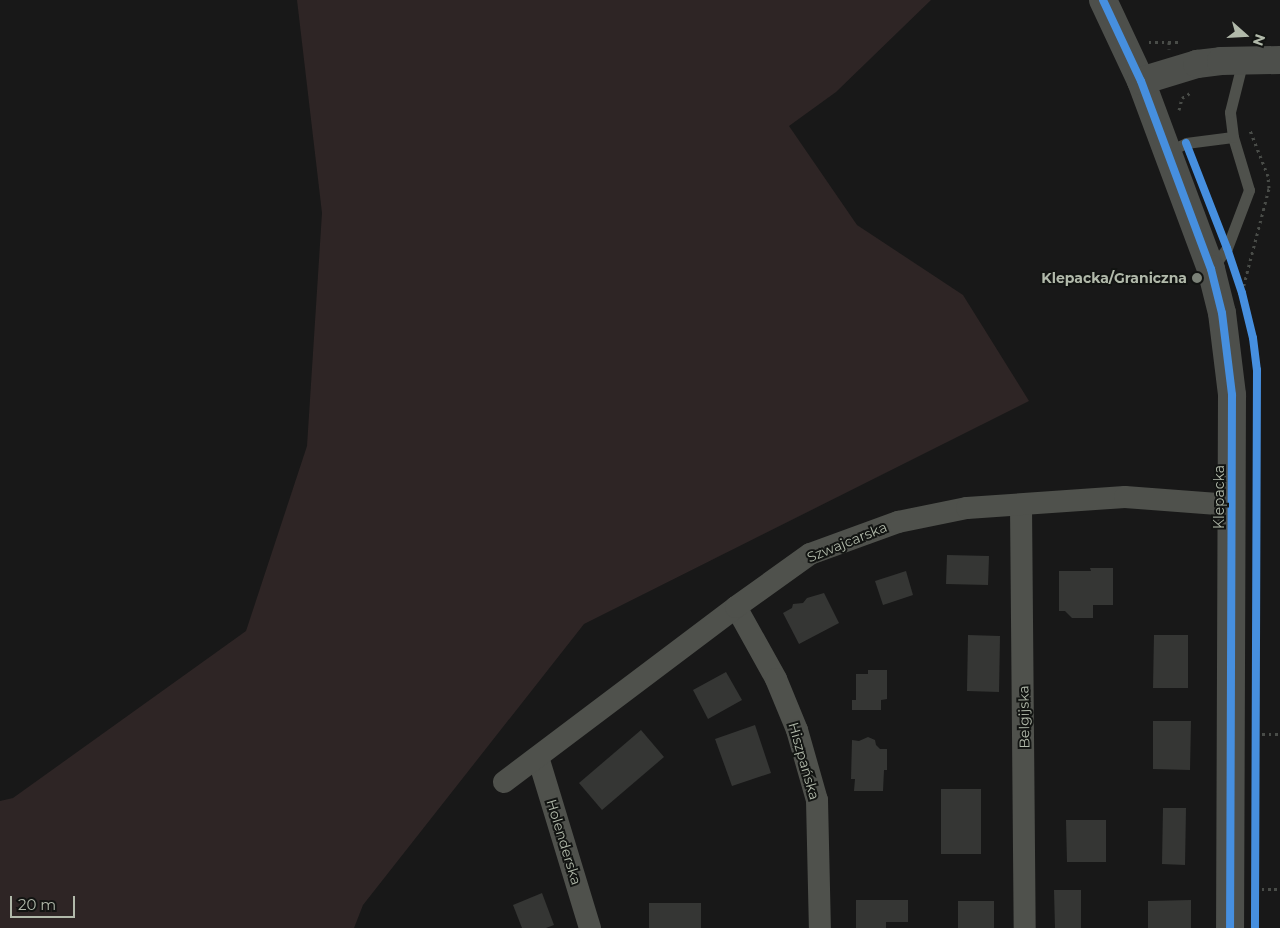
<!DOCTYPE html>
<html>
<head>
<meta charset="utf-8">
<style>
	body { margin:0 }
	#map { position:relative; width:1280px; height:928px; overflow:hidden; background:#181818; font-family:Montserrat,sans-serif }
	div>[style] { position:absolute }
	[style*='--x'] { left:calc(var(--x)*1px); top:calc(var(--y)*1px); width:calc(var(--w)*1px); rotate:calc(var(--a)*1deg) }
	.green>* { inset:0; background:#2e2525 }
	.building>* { inset:0; background:#353634 }
	.path>* { height:3px; margin-top:-1.5px; transform-origin:0; background:repeating-linear-gradient(90deg,#494c48 0 2.5px,transparent 0 6.5px) }
	.lane>* { height:11px; margin:-5.5px; padding:0 5.5px; transform-origin:5.5px; border-radius:5.5px; background:#4f514c }
	.street>* { height:22px; margin:-11px; padding:0 11px; transform-origin:11px; border-radius:11px; background:#4f514c }
	.secondary>* { height:28px; margin:-14px; padding:0 14px; transform-origin:14px; border-radius:14px; background:#4d4f4b }
	.cycleway>* { height:8px; margin:-4px; padding:0 4px; transform-origin:4px; border-radius:4px; background:#468fdf }
	.dots>* { width:14px; height:14px; translate:-50% -50%; box-sizing:border-box; border:2px solid #121412; border-radius:50% }
	span { translate:-50% -50%; white-space:nowrap; text-align:center; line-height:1.15; -webkit-text-stroke:4px #121412; paint-order:stroke }
	.poi-label { font-size:14px; color:#b1b9aa; font-weight:700 }
	.right { translate:-100% -50%; text-align:right }
	.street-label { font-size:14px; color:#b1b9aa }
	.north { position:absolute; left:1220px; top:10px; width:50px; height:50px; -webkit-text-stroke:4px #121412; paint-order:stroke; rotate:109deg; font-size:14px; font-weight:700; line-height:20px; text-align:center; color:#b1b9aa }
	.north::after { content:''; display:block; margin:auto; width:18px; height:22px; background:#b1b9aa; clip-path:polygon(50% 0,100% 100%,50% 72%,0 100%) }
	.scale { position:absolute; left:10px; top:896px; width:65px; height:22px; box-sizing:border-box; border:2px solid #b1b9aa; border-top:0; padding-left:6px; font-size:15px; line-height:18px; white-space:nowrap; color:#b1b9aa; -webkit-text-stroke:4px #121412; paint-order:stroke }
</style>
</head>
<body>
<div id="map">
	<div class="green">
		<i style="clip-path:polygon(297px 0,931px 0,836px 92px,789px 126px,857px 225px,963px 295px,1029px 401px,584px 624px,363px 905px,354px 928px,0 928px,0 801px,13px 798px,246px 631px,307px 446px,322px 213px)"></i>
	</div>
	<div class="building">
		<i style="clip-path:polygon(947px 555px,989px 556px,988px 585px,946px 584px)"></i>
		<i style="clip-path:polygon(1090px 568px,1113px 568px,1113px 605px,1093px 605px,1093px 618px,1072px 618px,1065px 611px,1059px 611px,1059px 571px,1091px 571px)"></i>
		<i style="clip-path:polygon(906px 571px,913px 595px,883px 605px,875px 581px)"></i>
		<i style="clip-path:polygon(824px 593px,839px 623px,799px 644px,783px 613px,792px 608px,793px 604px,803px 603px,807px 598px)"></i>
		<i style="clip-path:polygon(968px 635px,1000px 636px,999px 692px,967px 691px)"></i>
		<i style="clip-path:polygon(1154px 635px,1188px 635px,1188px 688px,1153px 688px)"></i>
		<i style="clip-path:polygon(868px 670px,887px 670px,887px 699px,881px 700px,881px 710px,852px 710px,852px 700px,856px 700px,856px 674px,868px 674px)"></i>
		<i style="clip-path:polygon(726px 672px,742px 700px,708px 719px,693px 690px)"></i>
		<i style="clip-path:polygon(1153px 721px,1191px 721px,1190px 770px,1153px 769px)"></i>
		<i style="clip-path:polygon(755px 725px,771px 773px,732px 786px,715px 739px)"></i>
		<i style="clip-path:polygon(641px 730px,664px 757px,602px 810px,579px 783px)"></i>
		<i style="clip-path:polygon(868px 737px,875px 740px,876px 745px,880px 749px,887px 749px,887px 770px,884px 770px,883px 791px,854px 791px,855px 779px,851px 779px,852px 740px,859px 741px)"></i>
		<i style="clip-path:polygon(941px 789px,981px 789px,981px 854px,941px 854px)"></i>
		<i style="clip-path:polygon(1163px 808px,1186px 808px,1185px 865px,1162px 864px)"></i>
		<i style="clip-path:polygon(1066px 820px,1106px 820px,1106px 862px,1067px 862px)"></i>
		<i style="clip-path:polygon(1054px 890px,1081px 890px,1081px 928px,1055px 928px)"></i>
		<i style="clip-path:polygon(542px 893px,554px 925px,546px 928px,522px 928px,513px 905px)"></i>
		<i style="clip-path:polygon(856px 900px,908px 900px,908px 922px,886px 922px,886px 928px,856px 928px)"></i>
		<i style="clip-path:polygon(1191px 900px,1191px 928px,1148px 928px,1148px 901px)"></i>
		<i style="clip-path:polygon(958px 901px,994px 901px,994px 928px,958px 928px)"></i>
		<i style="clip-path:polygon(649px 903px,701px 903px,701px 928px,649px 928px)"></i>
	</div>
	<div class="path">
		<i style="--x:1149;--y:42;--w:20;--a:0"></i>
		<i style="--x:1169;--y:42;--w:7;--a:90"></i>
		<i style="--x:1169;--y:42;--w:12;--a:0"></i>
		<i style="--x:1179;--y:110;--w:12;--a:-76"></i>
		<i style="--x:1182;--y:98;--w:9;--a:-32"></i>
		<i style="--x:1242;--y:292;--w:107;--a:-75.4"></i>
		<i style="--x:1269;--y:188;--w:12;--a:-95"></i>
		<i style="--x:1268;--y:176;--w:49;--a:-111.4"></i>
		<i style="--x:1256;--y:734;--w:24;--a:0"></i>
		<i style="--x:1255;--y:889;--w:25;--a:0"></i>
	</div>
	<div class="lane">
		<i style="--x:1167;--y:152;--w:21;--a:-25"></i>
		<i style="--x:1186;--y:143;--w:47;--a:-7.3"></i>
		<i style="--x:1212;--y:268;--w:25;--a:-53"></i>
		<i style="--x:1227;--y:248;--w:62;--a:-69.2"></i>
		<i style="--x:1249;--y:190;--w:55;--a:-106.8"></i>
		<i style="--x:1233;--y:137;--w:25;--a:-97"></i>
		<i style="--x:1230;--y:112;--w:54;--a:-76"></i>
	</div>
	<div class="street">
		<i style="--x:1021;--y:506;--w:422;--a:89.5"></i>
		<i style="--x:736;--y:607;--w:82;--a:60.9"></i>
		<i style="--x:776;--y:679;--w:55;--a:67.6"></i>
		<i style="--x:797;--y:730;--w:73;--a:74.1"></i>
		<i style="--x:817;--y:800;--w:128;--a:88.7"></i>
		<i style="--x:538;--y:757;--w:179;--a:73.1"></i>
		<i style="--x:504;--y:782;--w:291;--a:-37"></i>
		<i style="--x:736;--y:607;--w:91;--a:-35.6"></i>
		<i style="--x:810;--y:554;--w:94;--a:-20"></i>
		<i style="--x:898;--y:522;--w:70;--a:-11.5"></i>
		<i style="--x:967;--y:508;--w:158;--a:-4"></i>
		<i style="--x:1125;--y:497;--w:106;--a:4.3"></i>
	</div>
	<div class="secondary">
		<i style="--x:1103;--y:0;--w:89;--a:64.9"></i>
		<i style="--x:1141;--y:81;--w:201;--a:69.6"></i>
		<i style="--x:1211;--y:269;--w:45;--a:76"></i>
		<i style="--x:1222;--y:313;--w:83;--a:83"></i>
		<i style="--x:1232;--y:395;--w:533;--a:90.21"></i>
		<i style="--x:1141;--y:81;--w:59;--a:-16.9"></i>
		<i style="--x:1197;--y:64;--w:24;--a:-7"></i>
		<i style="--x:1221;--y:61;--w:59;--a:-1"></i>
	</div>
	<div class="cycleway">
		<i style="--x:1103;--y:0;--w:89;--a:64.9"></i>
		<i style="--x:1141;--y:81;--w:201;--a:69.6"></i>
		<i style="--x:1211;--y:269;--w:45;--a:76"></i>
		<i style="--x:1222;--y:313;--w:83;--a:83"></i>
		<i style="--x:1232;--y:395;--w:533;--a:90.21"></i>
		<i style="--x:1186;--y:143;--w:113;--a:68.7"></i>
		<i style="--x:1227;--y:248;--w:47;--a:71.6"></i>
		<i style="--x:1242;--y:293;--w:46;--a:76.3"></i>
		<i style="--x:1253;--y:338;--w:32;--a:83"></i>
		<i style="--x:1257;--y:370;--w:558;--a:90.21"></i>
	</div>
	<div class="dots">
		<i style="left:1197px;top:278px;background:#7b8177"></i>
	</div>
	<div class="poi-label">
		<span class="right" style="left:1187px;top:278px">Klepacka/Graniczna</span>
	</div>
	<div class="street-label">
		<span style="left:1219px;top:497px;rotate:-90deg">Klepacka</span>
		<span style="left:847px;top:542px;rotate:-22deg">Szwajcarska</span>
		<span style="left:1024px;top:717px;rotate:-91deg">Belgijska</span>
		<span style="left:804px;top:761px;rotate:74deg">Hiszpańska</span>
		<span style="left:564px;top:842px;rotate:73deg">Holenderska</span>
	</div>
	<div class="north">N</div>
	<div class="scale">20 m</div>
</div>
</body>
</html>
